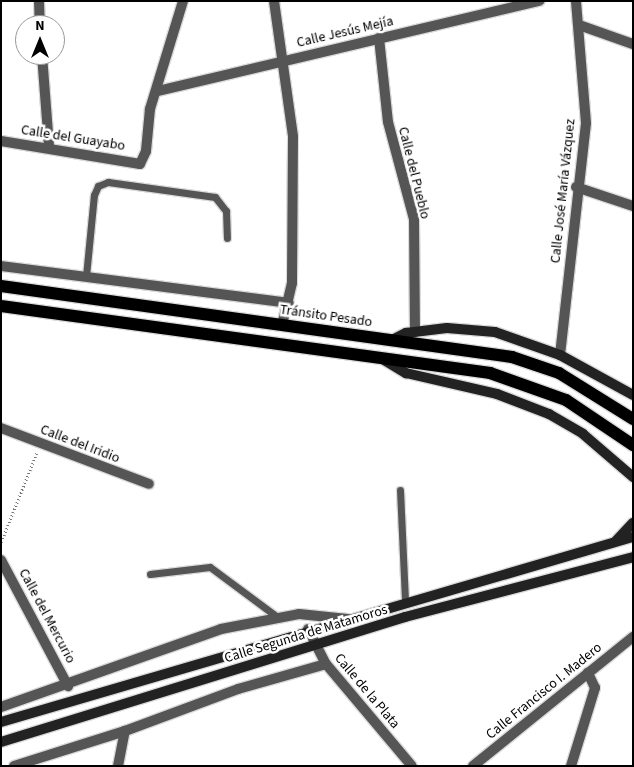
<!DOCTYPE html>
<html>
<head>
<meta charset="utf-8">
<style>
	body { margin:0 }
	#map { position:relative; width:634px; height:767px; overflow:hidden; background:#fff; font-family:"Source Sans 3",sans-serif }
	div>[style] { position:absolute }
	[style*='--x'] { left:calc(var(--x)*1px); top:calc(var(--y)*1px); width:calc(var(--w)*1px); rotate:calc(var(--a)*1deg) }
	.path>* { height:2.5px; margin-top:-1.25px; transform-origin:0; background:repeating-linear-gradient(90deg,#777 0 1px,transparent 0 3.5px) }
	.roads { filter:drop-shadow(1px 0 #dbdbdb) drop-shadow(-1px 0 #dbdbdb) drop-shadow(0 1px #dbdbdb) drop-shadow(0 -1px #dbdbdb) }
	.lane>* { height:7px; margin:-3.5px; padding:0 3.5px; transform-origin:3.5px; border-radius:3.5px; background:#555 }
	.street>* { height:10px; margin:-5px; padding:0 5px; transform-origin:5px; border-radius:5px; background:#555 }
	.secondary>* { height:10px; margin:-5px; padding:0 5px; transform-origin:5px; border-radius:5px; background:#222 }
	.primary>* { height:12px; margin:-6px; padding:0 6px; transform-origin:6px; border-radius:6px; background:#000 }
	span { translate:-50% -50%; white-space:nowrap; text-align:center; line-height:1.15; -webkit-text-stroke:5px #fff; paint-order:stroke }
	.street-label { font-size:14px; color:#000 }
	.frame { position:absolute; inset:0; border:2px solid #000; pointer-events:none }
	.north { position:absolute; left:15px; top:15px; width:50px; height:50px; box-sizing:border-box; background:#fff; border:1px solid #999; border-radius:50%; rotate:0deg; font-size:14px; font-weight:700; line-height:20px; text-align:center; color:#000 }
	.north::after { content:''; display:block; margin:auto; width:18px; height:22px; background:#000; clip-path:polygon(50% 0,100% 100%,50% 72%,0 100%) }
</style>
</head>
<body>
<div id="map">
	<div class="path">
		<i style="--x:1;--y:542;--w:97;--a:-68.2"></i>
	</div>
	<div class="roads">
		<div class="lane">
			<i style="--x:86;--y:276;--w:81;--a:-84.4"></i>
			<i style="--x:94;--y:195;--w:10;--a:-66"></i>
			<i style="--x:98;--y:186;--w:11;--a:-22"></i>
			<i style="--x:108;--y:182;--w:108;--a:8"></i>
			<i style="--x:215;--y:197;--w:18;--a:52"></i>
			<i style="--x:226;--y:211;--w:27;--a:88"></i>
			<i style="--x:400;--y:490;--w:111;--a:87.4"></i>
			<i style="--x:150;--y:574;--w:60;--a:-6.7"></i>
			<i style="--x:210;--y:567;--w:82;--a:36.6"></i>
		</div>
		<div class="street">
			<i style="--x:39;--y:1;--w:24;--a:88"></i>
			<i style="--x:274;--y:1;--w:137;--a:82"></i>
			<i style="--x:293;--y:137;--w:146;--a:90.4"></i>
			<i style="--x:292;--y:283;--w:43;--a:103.4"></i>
			<i style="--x:579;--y:25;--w:57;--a:19.4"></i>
			<i style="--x:379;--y:38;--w:84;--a:83.9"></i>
			<i style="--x:388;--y:122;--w:100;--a:75"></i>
			<i style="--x:414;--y:219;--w:113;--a:89.5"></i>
			<i style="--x:42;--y:55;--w:92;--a:85.6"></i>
			<i style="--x:158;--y:91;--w:392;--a:-13.3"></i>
			<i style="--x:1;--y:141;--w:141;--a:9.4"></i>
			<i style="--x:140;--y:164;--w:14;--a:-65"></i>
			<i style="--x:146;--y:151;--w:42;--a:-84.6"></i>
			<i style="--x:150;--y:109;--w:113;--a:-73"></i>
			<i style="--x:576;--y:187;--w:60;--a:18.4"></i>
			<i style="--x:1;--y:266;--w:290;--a:7.3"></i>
			<i style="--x:560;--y:355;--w:233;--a:-83.6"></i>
			<i style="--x:586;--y:123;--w:122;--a:-94.7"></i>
			<i style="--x:1;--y:428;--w:158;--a:20.7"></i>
			<i style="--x:1;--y:560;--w:143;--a:62"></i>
			<i style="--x:308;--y:629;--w:39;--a:63"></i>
			<i style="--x:326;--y:664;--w:133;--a:49.9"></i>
			<i style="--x:1;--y:707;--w:233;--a:-19.5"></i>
			<i style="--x:221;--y:629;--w:79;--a:-10.9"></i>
			<i style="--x:299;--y:614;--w:49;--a:5.8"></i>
			<i style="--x:14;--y:766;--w:116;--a:-17.5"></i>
			<i style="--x:125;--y:731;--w:121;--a:-20.4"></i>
			<i style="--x:238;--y:689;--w:91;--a:-15.9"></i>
			<i style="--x:118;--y:766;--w:36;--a:-79"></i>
			<i style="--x:473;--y:766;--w:206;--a:-38.9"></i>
			<i style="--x:571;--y:766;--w:82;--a:-72.9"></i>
			<i style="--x:595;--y:688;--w:17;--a:-115"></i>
		</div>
		<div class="secondary">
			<i style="--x:392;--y:340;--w:16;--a:-27"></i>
			<i style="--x:406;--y:333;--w:41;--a:-7"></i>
			<i style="--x:447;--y:328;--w:48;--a:4.8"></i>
			<i style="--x:495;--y:332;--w:69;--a:19.5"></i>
			<i style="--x:560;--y:355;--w:83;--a:28.7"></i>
			<i style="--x:384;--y:360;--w:26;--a:31"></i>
			<i style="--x:406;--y:373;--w:93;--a:13"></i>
			<i style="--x:497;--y:394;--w:56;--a:21"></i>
			<i style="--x:549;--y:414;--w:39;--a:30"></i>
			<i style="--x:583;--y:434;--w:66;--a:40.7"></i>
			<i style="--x:616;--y:541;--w:25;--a:-47"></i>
			<i style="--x:1;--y:722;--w:659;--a:-16.32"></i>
			<i style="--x:1;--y:742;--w:423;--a:-17.2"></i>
			<i style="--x:405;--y:617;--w:236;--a:-14.7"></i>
		</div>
		<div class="primary">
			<i style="--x:1;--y:286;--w:516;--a:7.91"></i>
			<i style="--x:512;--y:357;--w:50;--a:18.8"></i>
			<i style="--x:559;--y:373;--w:87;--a:31.9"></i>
			<i style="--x:1;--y:306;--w:494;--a:7.8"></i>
			<i style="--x:490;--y:373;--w:81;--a:19.6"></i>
			<i style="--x:566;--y:400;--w:81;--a:33.9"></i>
		</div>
	</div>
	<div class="street-label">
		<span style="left:345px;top:32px;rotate:-13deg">Calle Jesús Mejía</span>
		<span style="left:73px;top:138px;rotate:9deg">Calle del Guayabo</span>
		<span style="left:414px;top:173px;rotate:76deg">Calle del Pueblo</span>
		<span style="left:563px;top:191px;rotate:-84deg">Calle José María Vázquez</span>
		<span style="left:326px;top:316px;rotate:8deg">Tránsito Pesado</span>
		<span style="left:80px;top:444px;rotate:21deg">Calle del Iridio</span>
		<span style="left:47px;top:616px;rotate:62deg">Calle del Mercurio</span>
		<span style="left:306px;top:634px;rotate:-17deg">Calle Segunda de Matamoros</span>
		<span style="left:367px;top:691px;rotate:50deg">Calle de la Plata</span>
		<span style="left:544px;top:691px;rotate:-39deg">Calle Francisco I. Madero</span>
	</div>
	<div class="frame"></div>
	<div class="north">N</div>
</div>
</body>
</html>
